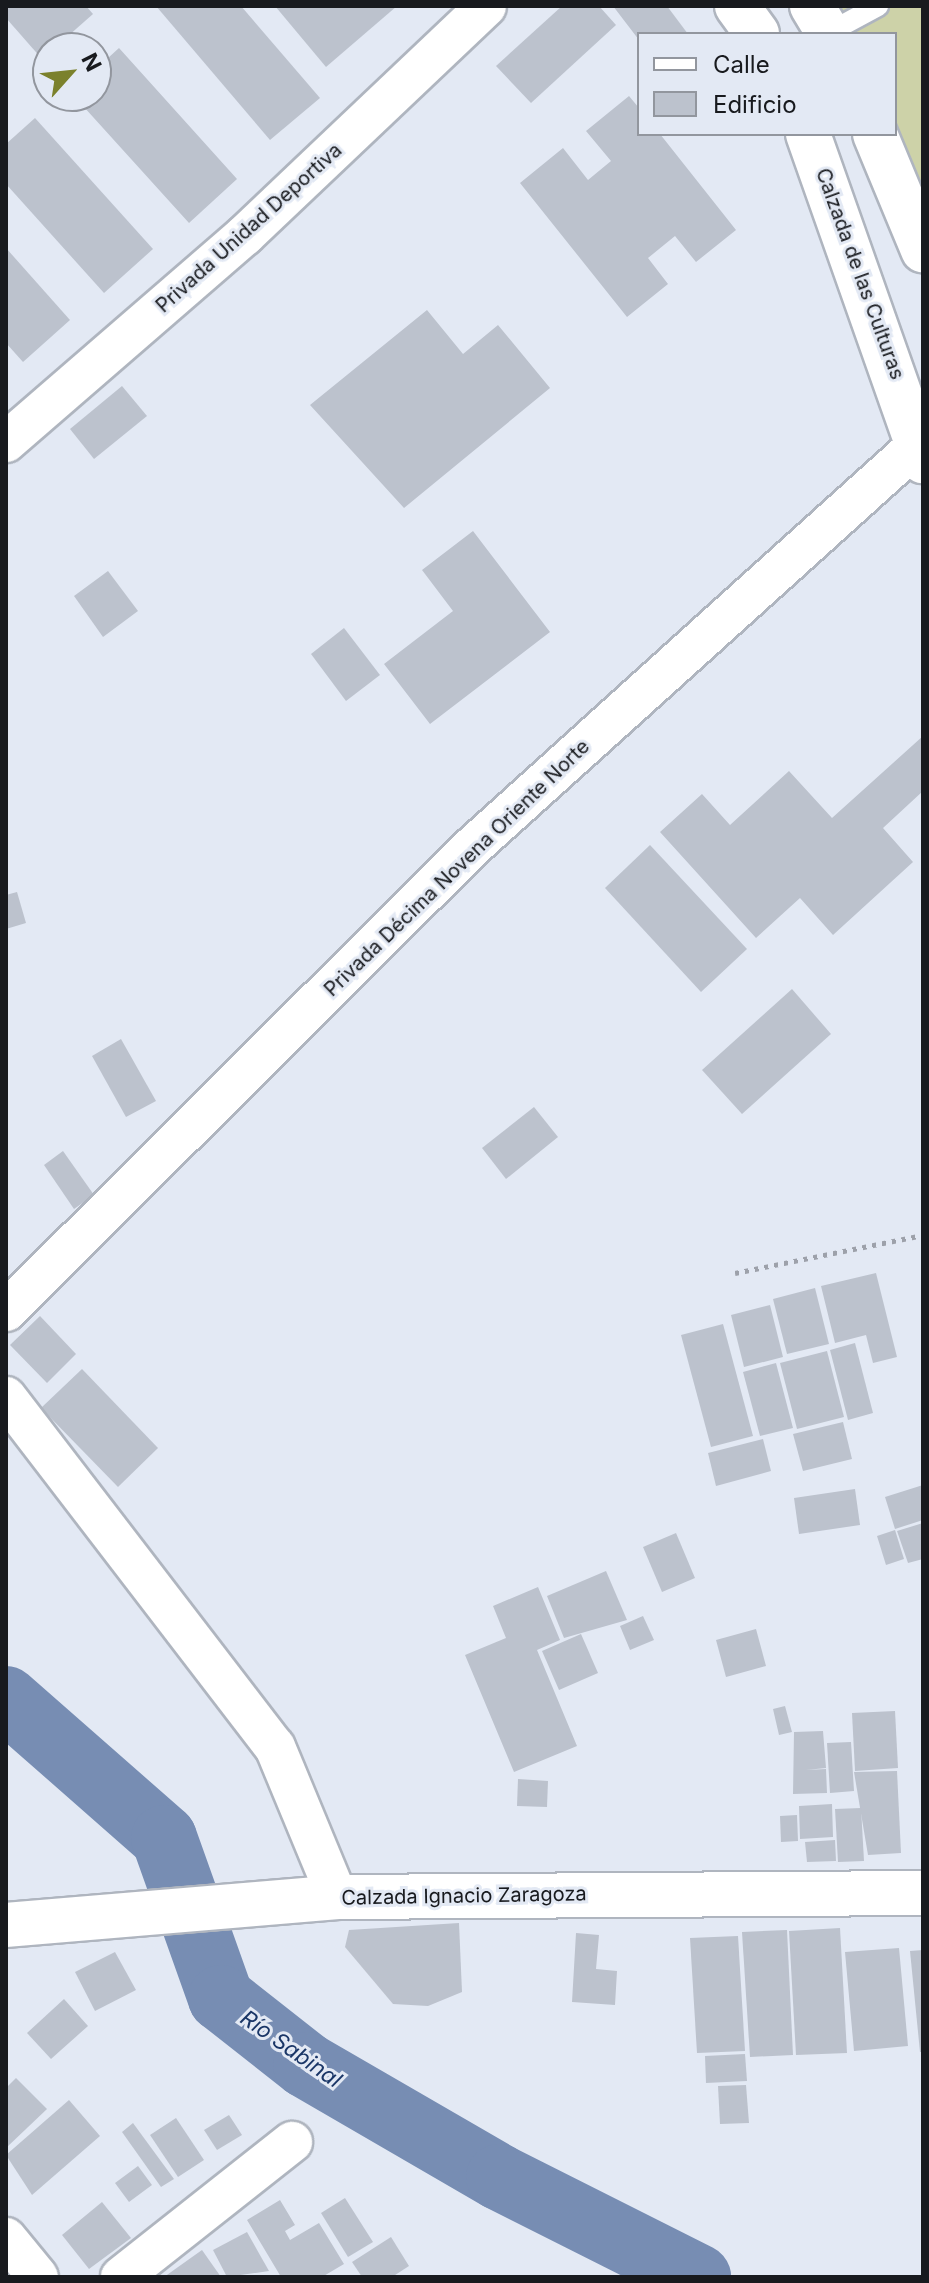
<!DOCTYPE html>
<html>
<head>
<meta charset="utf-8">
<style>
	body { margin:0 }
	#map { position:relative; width:929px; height:2283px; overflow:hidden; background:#e3e9f4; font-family:Inter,sans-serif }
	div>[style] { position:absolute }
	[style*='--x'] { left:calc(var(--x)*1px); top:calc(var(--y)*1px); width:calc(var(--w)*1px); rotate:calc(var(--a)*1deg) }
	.green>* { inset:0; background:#cdd2a8 }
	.river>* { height:66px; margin:-33px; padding:0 33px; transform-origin:33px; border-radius:33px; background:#778db3 }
	.building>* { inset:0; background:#bcc2cd }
	.path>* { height:5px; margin-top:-2.5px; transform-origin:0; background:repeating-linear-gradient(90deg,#9da1aa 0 4px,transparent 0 10px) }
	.roads { filter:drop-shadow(2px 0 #afb5bf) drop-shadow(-2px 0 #afb5bf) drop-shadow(0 2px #afb5bf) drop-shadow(0 -2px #afb5bf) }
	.lane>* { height:20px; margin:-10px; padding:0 10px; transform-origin:10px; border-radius:10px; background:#fff }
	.street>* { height:40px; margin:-20px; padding:0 20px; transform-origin:20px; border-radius:20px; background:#fff }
	.secondary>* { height:44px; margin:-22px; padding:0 22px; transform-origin:22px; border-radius:22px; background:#fff }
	span { translate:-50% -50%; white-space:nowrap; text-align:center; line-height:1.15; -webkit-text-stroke:6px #e3e9f4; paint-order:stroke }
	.street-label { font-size:20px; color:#181a1e }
	.water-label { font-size:22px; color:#1a3667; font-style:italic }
	.frame { position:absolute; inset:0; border:8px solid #181a1e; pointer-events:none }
	.legend { position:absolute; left:637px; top:32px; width:260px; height:104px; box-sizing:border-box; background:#e3e9f4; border:2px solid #92969e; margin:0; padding:10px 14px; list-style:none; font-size:24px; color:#181a1e }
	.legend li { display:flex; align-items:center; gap:16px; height:40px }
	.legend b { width:40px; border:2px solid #92969e }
	.north { position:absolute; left:32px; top:32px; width:80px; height:80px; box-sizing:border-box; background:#e3e9f4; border:2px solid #92969e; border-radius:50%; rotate:63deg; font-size:22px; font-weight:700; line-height:32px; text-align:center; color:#181a1e }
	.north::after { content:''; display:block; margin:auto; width:28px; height:36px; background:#7b812c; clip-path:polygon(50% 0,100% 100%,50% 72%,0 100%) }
</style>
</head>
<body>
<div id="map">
	<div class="green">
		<i style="clip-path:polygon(836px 6px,923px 6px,923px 200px,895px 125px,895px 34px,850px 34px)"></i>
	</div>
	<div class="river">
		<i style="--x:6;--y:1699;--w:210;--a:41.3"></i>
		<i style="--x:164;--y:1838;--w:170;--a:70.4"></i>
		<i style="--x:221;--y:1998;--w:108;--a:38.2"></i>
		<i style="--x:306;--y:2065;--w:223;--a:30.1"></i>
		<i style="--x:499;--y:2177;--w:223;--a:26.7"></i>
	</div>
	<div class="building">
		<i style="clip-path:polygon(6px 6px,86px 6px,93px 14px,42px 59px,6px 18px)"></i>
		<i style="clip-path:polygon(156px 6px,241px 6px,320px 98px,270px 140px)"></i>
		<i style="clip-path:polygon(275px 6px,397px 6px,326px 67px)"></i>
		<i style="clip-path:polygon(562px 6px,599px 6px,616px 25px,531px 103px,496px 66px)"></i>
		<i style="clip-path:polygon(613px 6px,667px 6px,688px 34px,639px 34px,639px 40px)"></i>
		<i style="clip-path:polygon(119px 48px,237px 179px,189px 223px,74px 96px,96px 96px,96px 69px)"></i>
		<i style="clip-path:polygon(629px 96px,639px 108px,639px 134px,660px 134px,736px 230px,696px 262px,675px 236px,648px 258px,668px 284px,627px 317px,520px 183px,563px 148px,588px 180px,611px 161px,586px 131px)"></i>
		<i style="clip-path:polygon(35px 118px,153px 249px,104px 293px,6px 184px,6px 144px)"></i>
		<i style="clip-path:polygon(6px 248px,70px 320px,23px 362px,6px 343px)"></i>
		<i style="clip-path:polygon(427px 310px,463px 354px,498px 325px,550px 388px,404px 508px,310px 405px)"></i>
		<i style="clip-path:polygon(122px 386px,147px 416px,94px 459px,70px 429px)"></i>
		<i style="clip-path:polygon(473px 531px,550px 632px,430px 724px,384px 664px,453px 611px,422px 570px)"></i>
		<i style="clip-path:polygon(108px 571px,138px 611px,103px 637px,74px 596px)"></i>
		<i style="clip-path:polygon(344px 628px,380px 675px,346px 701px,311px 654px)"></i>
		<i style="clip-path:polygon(923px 736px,923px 791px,883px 828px,913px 862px,833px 935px,800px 898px,756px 938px,660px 832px,702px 794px,730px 825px,789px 771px,832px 818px)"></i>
		<i style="clip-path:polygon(650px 845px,747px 949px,701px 992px,605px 888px)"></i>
		<i style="clip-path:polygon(17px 892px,26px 923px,6px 929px,6px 895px)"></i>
		<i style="clip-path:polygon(792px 989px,831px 1034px,742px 1114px,702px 1070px)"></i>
		<i style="clip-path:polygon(121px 1039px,156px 1101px,126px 1117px,92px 1056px)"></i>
		<i style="clip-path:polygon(534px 1107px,558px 1137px,506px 1179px,482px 1148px)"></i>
		<i style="clip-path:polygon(63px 1151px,94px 1195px,74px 1209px,44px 1165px)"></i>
		<i style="clip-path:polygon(876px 1273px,897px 1357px,873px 1363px,866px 1335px,835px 1343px,821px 1286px)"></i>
		<i style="clip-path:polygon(815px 1288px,829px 1344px,787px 1354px,773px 1299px)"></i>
		<i style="clip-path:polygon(770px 1305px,783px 1357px,744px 1367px,731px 1315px)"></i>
		<i style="clip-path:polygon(40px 1316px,76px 1354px,47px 1383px,10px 1345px)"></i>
		<i style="clip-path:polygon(723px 1324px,753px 1436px,711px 1447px,681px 1335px)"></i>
		<i style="clip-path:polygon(855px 1343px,873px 1413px,848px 1420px,830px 1350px)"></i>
		<i style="clip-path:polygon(827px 1351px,844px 1417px,797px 1429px,780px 1363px)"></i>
		<i style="clip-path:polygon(776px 1363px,793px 1428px,760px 1436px,743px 1372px)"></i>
		<i style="clip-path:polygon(82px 1369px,158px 1448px,118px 1487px,41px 1408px)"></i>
		<i style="clip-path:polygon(843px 1422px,852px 1459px,803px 1471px,793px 1434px)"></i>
		<i style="clip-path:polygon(763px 1439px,771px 1471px,716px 1486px,708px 1453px)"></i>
		<i style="clip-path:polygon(923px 1485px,923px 1520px,895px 1529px,885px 1497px)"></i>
		<i style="clip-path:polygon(855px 1489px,860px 1525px,799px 1534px,794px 1498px)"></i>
		<i style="clip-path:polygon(923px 1523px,923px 1559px,908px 1563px,897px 1531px)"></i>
		<i style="clip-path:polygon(895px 1530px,904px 1559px,886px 1565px,877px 1536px)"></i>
		<i style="clip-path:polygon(676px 1533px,695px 1578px,662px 1592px,643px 1547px)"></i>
		<i style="clip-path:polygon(606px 1571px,627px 1620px,564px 1638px,547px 1596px)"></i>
		<i style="clip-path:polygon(538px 1587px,560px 1640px,537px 1650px,577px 1746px,514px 1772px,465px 1655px,506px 1638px,493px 1606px)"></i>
		<i style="clip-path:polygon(643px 1616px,654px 1640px,630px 1650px,620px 1626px)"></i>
		<i style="clip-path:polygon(756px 1629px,766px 1666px,726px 1677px,716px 1640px)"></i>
		<i style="clip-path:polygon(581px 1634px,598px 1673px,559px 1690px,542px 1651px)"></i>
		<i style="clip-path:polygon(785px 1706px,792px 1732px,779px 1735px,773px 1709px)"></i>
		<i style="clip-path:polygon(895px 1711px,898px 1768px,855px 1771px,852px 1713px)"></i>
		<i style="clip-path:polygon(823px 1731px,826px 1768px,806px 1770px,826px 1769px,827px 1793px,793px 1794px,794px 1732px)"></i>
		<i style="clip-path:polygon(851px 1742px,854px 1791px,830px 1793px,827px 1743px)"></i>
		<i style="clip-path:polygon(897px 1771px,901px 1853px,868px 1855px,854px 1772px)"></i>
		<i style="clip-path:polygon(518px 1779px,548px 1781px,547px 1807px,517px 1806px)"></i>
		<i style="clip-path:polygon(832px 1804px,833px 1837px,800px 1839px,799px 1806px)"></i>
		<i style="clip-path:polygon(861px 1808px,864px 1861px,838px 1862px,835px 1809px)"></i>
		<i style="clip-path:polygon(797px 1815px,798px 1841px,781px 1842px,780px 1816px)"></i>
		<i style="clip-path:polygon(835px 1840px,836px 1861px,807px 1862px,805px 1842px)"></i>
		<i style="clip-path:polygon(459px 1923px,462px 1992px,428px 2006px,393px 2004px,345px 1947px,349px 1930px)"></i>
		<i style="clip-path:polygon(840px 1928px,847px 2053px,796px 2055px,789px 1931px)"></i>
		<i style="clip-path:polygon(787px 1930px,793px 2055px,750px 2057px,742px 1932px)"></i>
		<i style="clip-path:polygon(576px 1933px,599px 1935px,596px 1969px,617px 1971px,615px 2005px,572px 2002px)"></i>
		<i style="clip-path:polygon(738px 1936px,745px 2051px,697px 2053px,690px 1938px)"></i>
		<i style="clip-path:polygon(899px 1948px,908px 2046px,854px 2051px,845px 1952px)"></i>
		<i style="clip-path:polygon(923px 1950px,923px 2052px,920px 2052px,910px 1951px)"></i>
		<i style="clip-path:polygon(115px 1952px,136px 1990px,95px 2011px,75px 1972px)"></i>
		<i style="clip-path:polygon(64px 1999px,88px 2026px,51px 2059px,27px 2033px)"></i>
		<i style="clip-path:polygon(745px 2054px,747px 2081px,706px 2083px,705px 2056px)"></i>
		<i style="clip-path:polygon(16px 2078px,47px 2109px,6px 2148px,6px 2088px)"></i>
		<i style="clip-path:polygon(746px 2085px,749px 2123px,720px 2124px,718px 2086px)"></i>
		<i style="clip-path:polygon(69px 2100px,100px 2136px,32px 2195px,6px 2155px)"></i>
		<i style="clip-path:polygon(229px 2115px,242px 2135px,217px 2150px,204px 2130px)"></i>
		<i style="clip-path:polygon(176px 2118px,204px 2160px,178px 2177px,150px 2135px)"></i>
		<i style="clip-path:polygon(133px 2123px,174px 2179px,161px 2187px,122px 2132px)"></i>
		<i style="clip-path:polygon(138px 2166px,152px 2185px,129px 2202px,115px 2183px)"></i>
		<i style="clip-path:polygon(345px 2198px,373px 2242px,348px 2257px,321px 2213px)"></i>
		<i style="clip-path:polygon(280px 2200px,295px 2225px,285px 2231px,290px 2240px,319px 2223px,344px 2264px,322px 2277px,281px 2277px,247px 2220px)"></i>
		<i style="clip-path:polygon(102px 2202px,131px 2238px,89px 2269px,62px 2235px)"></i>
		<i style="clip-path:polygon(247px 2232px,269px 2271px,227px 2277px,213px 2250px)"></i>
		<i style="clip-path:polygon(391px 2237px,409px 2266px,392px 2277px,362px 2277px,352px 2262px)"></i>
		<i style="clip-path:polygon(202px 2250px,221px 2277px,164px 2277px)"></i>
	</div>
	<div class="path">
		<i style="--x:735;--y:1273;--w:192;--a:-11.4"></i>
	</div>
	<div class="roads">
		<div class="lane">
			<i style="--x:828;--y:33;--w:57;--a:-28.4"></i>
		</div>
		<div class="street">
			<i style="--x:6;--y:442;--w:316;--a:-40.9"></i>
			<i style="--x:245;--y:235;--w:332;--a:-43.5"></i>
			<i style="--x:6;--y:1311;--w:656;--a:-44.88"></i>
			<i style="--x:471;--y:848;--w:609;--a:-42.07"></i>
			<i style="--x:6;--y:1397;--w:441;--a:52.5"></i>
			<i style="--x:275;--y:1747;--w:162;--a:67.5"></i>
			<i style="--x:6;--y:2238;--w:50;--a:50.6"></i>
			<i style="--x:121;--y:2277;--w:218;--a:-38.3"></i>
		</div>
		<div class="secondary">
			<i style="--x:737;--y:6;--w:34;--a:54"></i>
			<i style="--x:812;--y:6;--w:33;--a:59"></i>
			<i style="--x:808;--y:134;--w:347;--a:70.6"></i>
			<i style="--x:875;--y:134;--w:126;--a:67.5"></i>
			<i style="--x:6;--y:1925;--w:332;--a:-4.8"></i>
			<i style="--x:337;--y:1897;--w:586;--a:-0.39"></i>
		</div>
	</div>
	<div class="street-label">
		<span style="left:249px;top:228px;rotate:-42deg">Privada Unidad Deportiva</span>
		<span style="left:860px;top:274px;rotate:70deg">Calzada de las Culturas</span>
		<span style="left:457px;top:868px;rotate:-44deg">Privada Décima Novena Oriente Norte</span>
		<span style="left:464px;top:1896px;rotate:-1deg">Calzada Ignacio Zaragoza</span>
	</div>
	<div class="water-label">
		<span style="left:291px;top:2049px;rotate:35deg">Río Sabinal</span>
	</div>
	<div class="frame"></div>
	<ul class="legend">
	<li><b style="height:10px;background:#fff"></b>Calle</li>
	<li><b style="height:22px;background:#bcc2cd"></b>Edificio</li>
	</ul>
	<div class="north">N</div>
</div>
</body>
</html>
